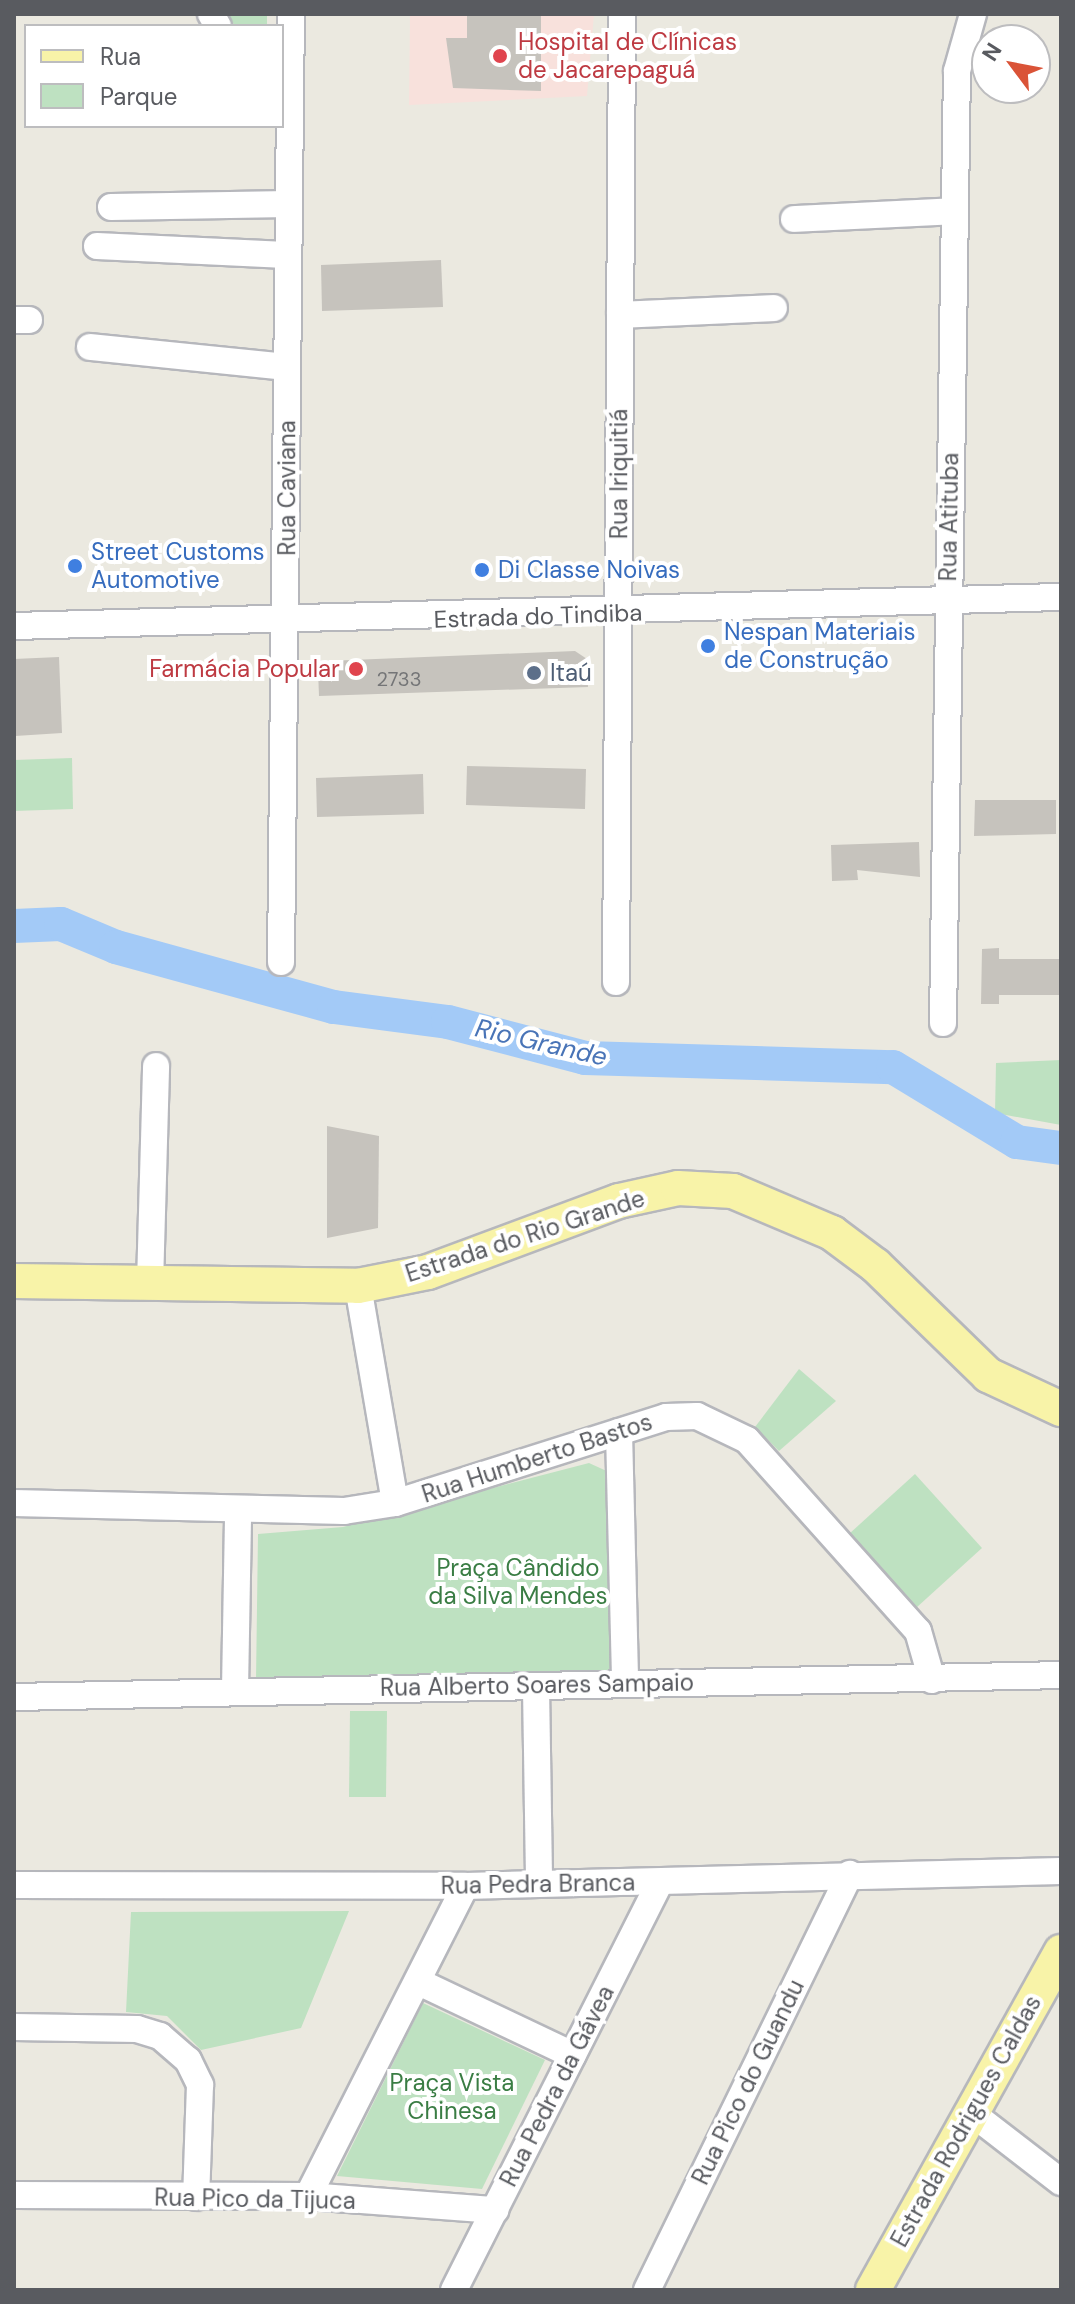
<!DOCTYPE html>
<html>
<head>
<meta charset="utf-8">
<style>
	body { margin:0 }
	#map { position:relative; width:1075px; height:2304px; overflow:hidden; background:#ebe9e0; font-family:"DM Sans",sans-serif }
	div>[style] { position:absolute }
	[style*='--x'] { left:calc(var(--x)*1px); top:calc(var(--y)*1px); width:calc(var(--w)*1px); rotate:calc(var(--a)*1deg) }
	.medical>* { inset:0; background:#f8e1dc }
	.green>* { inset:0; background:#bee1c1 }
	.river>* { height:34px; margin:-17px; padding:0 17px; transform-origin:17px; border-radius:17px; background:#a3caf7 }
	.building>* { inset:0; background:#c6c3bd }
	.roads { filter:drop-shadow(2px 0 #b6b7bc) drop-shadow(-2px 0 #b6b7bc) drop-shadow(0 2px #b6b7bc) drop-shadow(0 -2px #b6b7bc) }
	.minor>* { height:26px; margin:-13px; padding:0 13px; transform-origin:13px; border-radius:13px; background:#fff }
	.major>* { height:34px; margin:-17px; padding:0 17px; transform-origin:17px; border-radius:17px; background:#f8f3a8 }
	.dots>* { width:22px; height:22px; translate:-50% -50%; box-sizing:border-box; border:4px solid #fff; border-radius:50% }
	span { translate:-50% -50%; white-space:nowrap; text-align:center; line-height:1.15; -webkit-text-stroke:8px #fff; paint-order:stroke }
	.number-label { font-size:20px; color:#747577 }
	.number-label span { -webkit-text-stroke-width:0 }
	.health-label { font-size:24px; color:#be3a42 }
	.left { translate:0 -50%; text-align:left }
	.right { translate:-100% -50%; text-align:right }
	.street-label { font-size:24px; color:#595b60 }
	.shop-label { font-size:24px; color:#366cbe }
	.service-label { font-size:24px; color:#4e5e75 }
	.park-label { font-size:24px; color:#3a7d44 }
	.water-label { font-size:26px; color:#4974b7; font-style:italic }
	.frame { position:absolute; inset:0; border:16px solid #595b60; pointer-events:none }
	.legend { position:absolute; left:24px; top:24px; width:260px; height:104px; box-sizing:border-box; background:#fff; border:2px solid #bdbdbf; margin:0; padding:10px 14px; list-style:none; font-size:24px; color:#595b60 }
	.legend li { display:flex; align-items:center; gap:16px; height:40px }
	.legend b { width:40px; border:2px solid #bdbdbf }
	.north { position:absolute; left:971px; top:24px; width:80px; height:80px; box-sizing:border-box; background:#fff; border:2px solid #bdbdbf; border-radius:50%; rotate:302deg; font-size:22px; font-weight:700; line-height:32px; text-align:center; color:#595b60 }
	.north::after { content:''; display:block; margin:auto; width:28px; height:36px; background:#da5337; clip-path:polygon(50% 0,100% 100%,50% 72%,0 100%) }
</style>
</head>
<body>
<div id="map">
	<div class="medical">
		<i style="clip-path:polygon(410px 14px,594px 14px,587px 96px,409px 105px)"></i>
	</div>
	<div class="green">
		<i style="clip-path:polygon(227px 14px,267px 14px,267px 26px,235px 26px)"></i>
		<i style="clip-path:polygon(72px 758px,73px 809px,14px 811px,14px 760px)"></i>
		<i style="clip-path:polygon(1061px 1060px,1061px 1125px,995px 1113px,996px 1063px)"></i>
		<i style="clip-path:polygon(799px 1369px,836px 1401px,779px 1451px,755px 1427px)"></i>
		<i style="clip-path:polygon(589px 1463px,611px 1473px,612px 1670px,603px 1677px,256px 1679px,258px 1534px,343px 1527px)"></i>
		<i style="clip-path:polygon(915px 1474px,982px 1548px,916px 1608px,849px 1534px)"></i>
		<i style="clip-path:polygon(350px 1711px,387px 1711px,386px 1797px,349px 1797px)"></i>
		<i style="clip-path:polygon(349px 1911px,301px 2028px,201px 2050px,167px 2016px,126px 2012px,131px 1912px)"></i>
		<i style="clip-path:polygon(423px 2003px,545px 2060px,482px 2189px,337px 2176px)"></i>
	</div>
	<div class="river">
		<i style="--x:14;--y:926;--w:47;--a:-2.4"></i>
		<i style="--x:61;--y:924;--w:60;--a:22.7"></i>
		<i style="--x:116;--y:947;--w:226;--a:15.4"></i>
		<i style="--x:334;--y:1007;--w:115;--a:7.5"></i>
		<i style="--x:448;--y:1022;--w:142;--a:14.7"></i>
		<i style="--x:585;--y:1058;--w:308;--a:1.7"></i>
		<i style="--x:893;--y:1067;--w:145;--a:31.2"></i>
		<i style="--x:1017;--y:1142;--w:44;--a:7.8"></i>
	</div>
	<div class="building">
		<i style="clip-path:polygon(467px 14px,541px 14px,541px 91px,453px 88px,446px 38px,467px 38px)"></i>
		<i style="clip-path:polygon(441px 260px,443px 307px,322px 311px,321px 265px)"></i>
		<i style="clip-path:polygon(575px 651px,587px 659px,588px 687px,319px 696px,318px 670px,327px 661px)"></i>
		<i style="clip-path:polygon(59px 657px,62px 733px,15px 736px,14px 659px)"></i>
		<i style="clip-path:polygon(467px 766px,586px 769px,585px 809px,466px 805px)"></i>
		<i style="clip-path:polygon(423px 774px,424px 814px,317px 817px,316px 778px)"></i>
		<i style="clip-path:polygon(975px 800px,1056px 800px,1056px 834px,974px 836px)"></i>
		<i style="clip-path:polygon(919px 842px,920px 877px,857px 870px,858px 880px,832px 881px,831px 845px)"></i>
		<i style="clip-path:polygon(999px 948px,999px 959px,1061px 959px,1061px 995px,999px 995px,999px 1004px,981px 1004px,982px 949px)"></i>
		<i style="clip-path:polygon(327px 1126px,379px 1136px,378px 1228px,327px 1238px)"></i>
	</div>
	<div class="roads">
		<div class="minor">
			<i style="--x:211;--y:14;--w:14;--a:60"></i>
			<i style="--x:111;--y:207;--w:178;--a:-1"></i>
			<i style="--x:794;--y:219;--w:161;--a:-2.8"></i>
			<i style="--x:97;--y:246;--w:189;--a:2.7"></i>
			<i style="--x:620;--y:315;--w:154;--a:-2.6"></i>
			<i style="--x:14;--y:320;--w:15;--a:0"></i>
			<i style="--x:90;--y:347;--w:197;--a:5.8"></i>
			<i style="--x:14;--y:626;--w:1047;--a:-1.59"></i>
			<i style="--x:281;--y:962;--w:948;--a:-89.4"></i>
			<i style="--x:616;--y:982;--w:968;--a:-89.64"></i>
			<i style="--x:943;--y:1023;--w:952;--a:-89.16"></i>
			<i style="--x:957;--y:71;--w:59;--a:-74.3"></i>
			<i style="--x:150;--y:1284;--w:218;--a:-88.4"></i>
			<i style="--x:358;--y:1286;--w:220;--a:80.3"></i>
			<i style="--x:619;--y:1432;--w:250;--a:88.6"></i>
			<i style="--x:14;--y:1503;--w:330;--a:1.4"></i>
			<i style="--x:344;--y:1511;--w:52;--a:-8.9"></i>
			<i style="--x:395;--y:1503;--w:284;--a:-17.6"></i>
			<i style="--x:666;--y:1417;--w:31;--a:-2"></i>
			<i style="--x:697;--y:1416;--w:55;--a:25.6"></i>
			<i style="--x:747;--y:1440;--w:256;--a:48.2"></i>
			<i style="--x:918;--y:1631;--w:51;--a:74.1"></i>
			<i style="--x:536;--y:1687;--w:196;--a:89.1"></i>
			<i style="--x:235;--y:1690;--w:178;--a:-89"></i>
			<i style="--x:14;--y:1697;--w:1047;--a:-1.2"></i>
			<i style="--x:14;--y:1885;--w:451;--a:0.1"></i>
			<i style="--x:465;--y:1886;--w:596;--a:-1.44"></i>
			<i style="--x:419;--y:1982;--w:170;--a:25.4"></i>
			<i style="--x:14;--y:2027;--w:123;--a:0.9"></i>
			<i style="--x:137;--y:2029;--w:24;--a:17"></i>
			<i style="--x:160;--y:2036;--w:37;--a:41"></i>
			<i style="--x:188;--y:2060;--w:28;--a:64"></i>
			<i style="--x:200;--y:2085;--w:112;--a:92"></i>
			<i style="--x:969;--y:2111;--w:116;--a:37.7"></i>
			<i style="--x:14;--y:2195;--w:294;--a:0.2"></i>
			<i style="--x:308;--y:2196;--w:188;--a:4.3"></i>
			<i style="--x:308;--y:2196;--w:347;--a:-63.1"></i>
			<i style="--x:454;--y:2290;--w:456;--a:-63.2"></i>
			<i style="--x:647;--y:2290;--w:463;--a:-64"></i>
		</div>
		<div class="major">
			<i style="--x:14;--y:1281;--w:344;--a:0.8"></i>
			<i style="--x:358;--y:1286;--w:71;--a:-11.3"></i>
			<i style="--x:428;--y:1272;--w:204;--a:-20.4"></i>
			<i style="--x:619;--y:1201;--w:60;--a:-12.4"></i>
			<i style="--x:678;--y:1188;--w:55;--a:3.1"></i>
			<i style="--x:733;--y:1191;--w:108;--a:23"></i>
			<i style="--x:832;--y:1233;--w:54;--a:36.7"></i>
			<i style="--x:875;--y:1265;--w:158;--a:44.2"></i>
			<i style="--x:988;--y:1375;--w:81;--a:25"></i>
			<i style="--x:873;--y:2290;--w:387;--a:-60.9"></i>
		</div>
	</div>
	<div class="dots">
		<i style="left:500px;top:56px;background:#e0444e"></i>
		<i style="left:75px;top:566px;background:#3f7fe0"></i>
		<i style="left:482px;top:570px;background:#3f7fe0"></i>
		<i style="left:708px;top:646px;background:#3f7fe0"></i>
		<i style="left:356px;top:669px;background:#e0444e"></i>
		<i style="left:534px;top:673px;background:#5c6f8a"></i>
	</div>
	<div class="number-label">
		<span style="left:399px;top:679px">2733</span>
	</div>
	<div class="health-label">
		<span class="left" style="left:518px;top:56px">Hospital de Clínicas<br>de Jacarepaguá</span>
		<span class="right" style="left:340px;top:669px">Farmácia Popular</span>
	</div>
	<div class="street-label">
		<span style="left:619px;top:474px;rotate:-90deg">Rua Iriquitiá</span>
		<span style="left:287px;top:488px;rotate:-90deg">Rua Caviana</span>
		<span style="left:949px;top:517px;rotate:-89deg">Rua Atituba</span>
		<span style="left:538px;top:616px;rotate:-2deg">Estrada do Tindiba</span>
		<span style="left:525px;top:1236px;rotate:-18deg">Estrada do Rio Grande</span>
		<span style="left:537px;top:1458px;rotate:-18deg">Rua Humberto Bastos</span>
		<span style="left:537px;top:1685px;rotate:-1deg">Rua Alberto Soares Sampaio</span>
		<span style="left:538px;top:1884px;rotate:-1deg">Rua Pedra Branca</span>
		<span style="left:748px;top:2082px;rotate:-64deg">Rua Pico do Guandu</span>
		<span style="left:557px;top:2086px;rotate:-63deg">Rua Pedra da Gávea</span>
		<span style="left:966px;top:2121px;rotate:-61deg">Estrada Rodrigues Caldas</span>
		<span style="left:255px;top:2199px;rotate:1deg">Rua Pico da Tijuca</span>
	</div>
	<div class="shop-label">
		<span class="left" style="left:91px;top:566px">Street Customs<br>Automotive</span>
		<span class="left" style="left:498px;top:570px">Di Classe Noivas</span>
		<span class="left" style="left:724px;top:646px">Nespan Materiais<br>de Construção</span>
	</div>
	<div class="service-label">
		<span class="left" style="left:550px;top:673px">Itaú</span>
	</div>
	<div class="park-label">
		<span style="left:518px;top:1582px">Praça Cândido<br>da Silva Mendes</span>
		<span style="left:452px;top:2097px">Praça Vista<br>Chinesa</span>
	</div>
	<div class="water-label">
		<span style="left:541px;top:1043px;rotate:13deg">Rio Grande</span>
	</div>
	<div class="frame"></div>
	<ul class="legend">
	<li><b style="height:10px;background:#f8f3a8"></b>Rua</li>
	<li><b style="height:22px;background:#bee1c1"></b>Parque</li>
	</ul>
	<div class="north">N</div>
</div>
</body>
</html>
